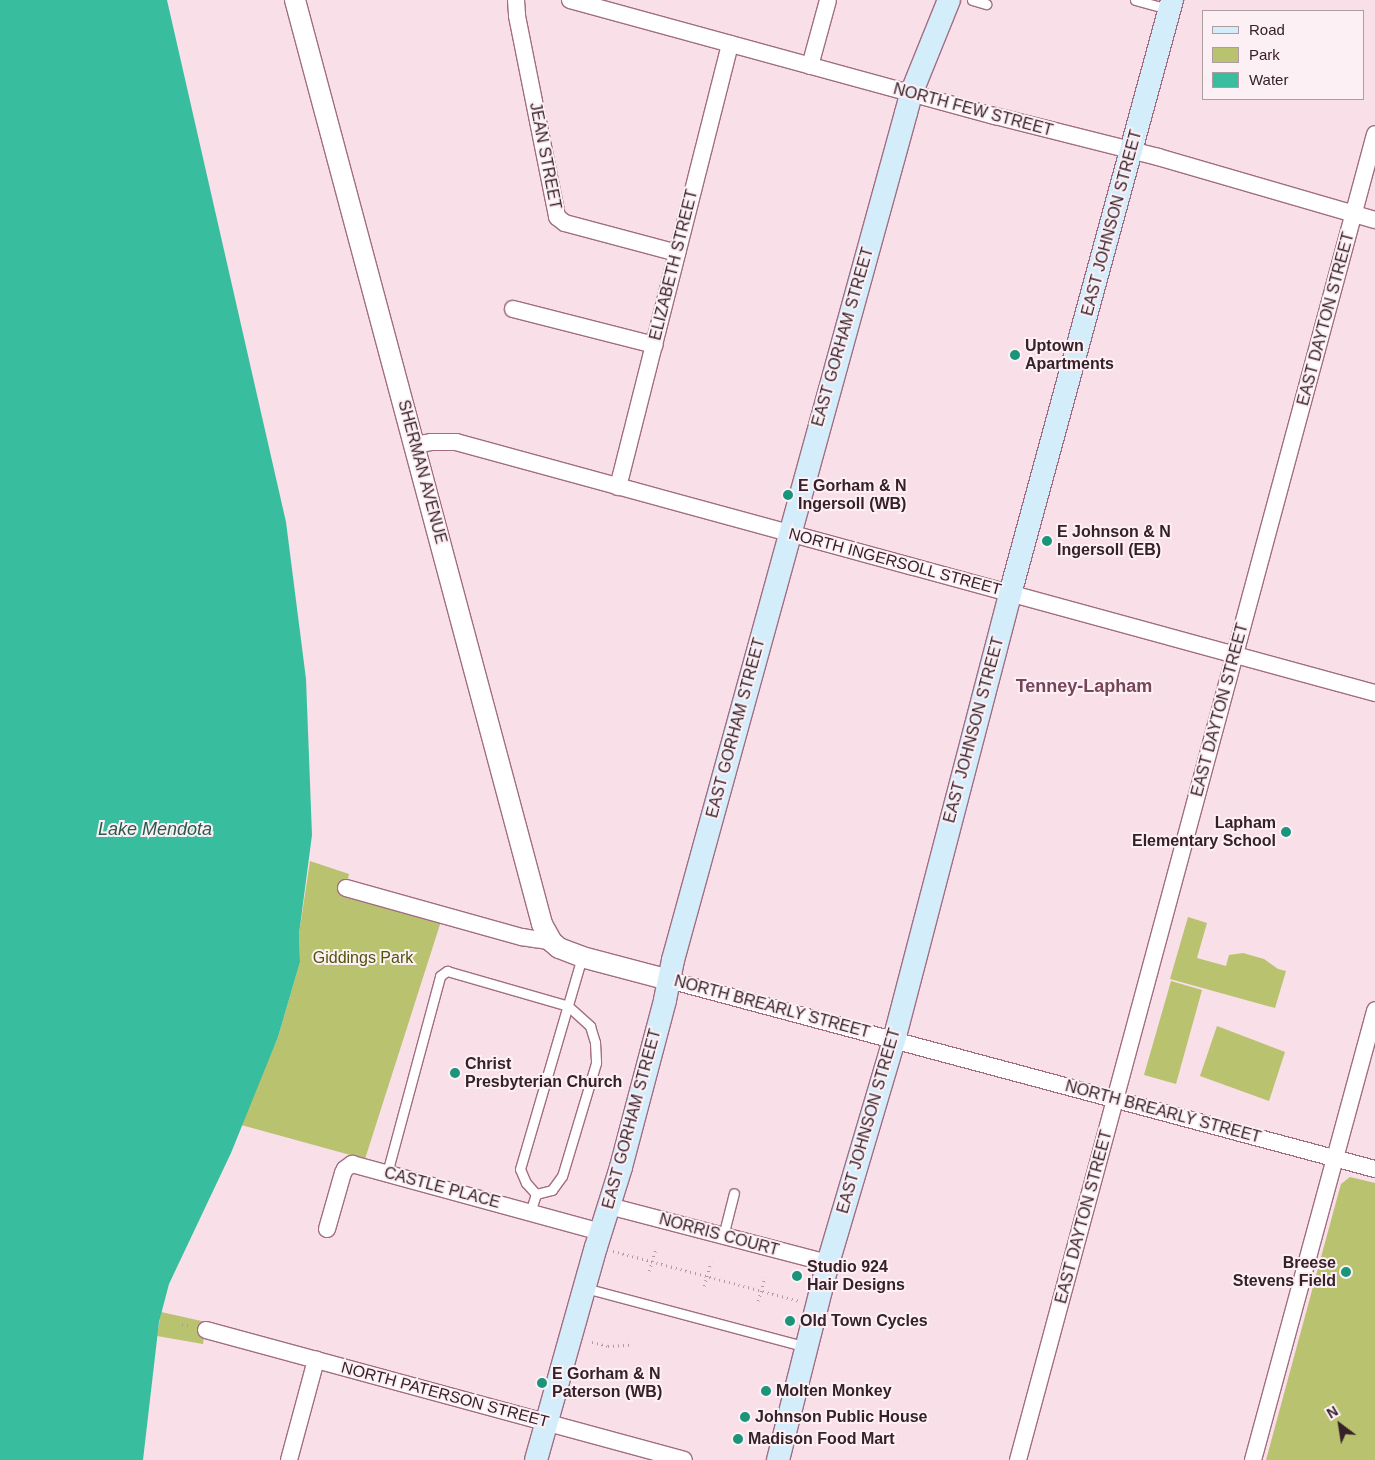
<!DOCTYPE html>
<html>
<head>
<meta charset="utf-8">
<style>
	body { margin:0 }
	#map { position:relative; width:1375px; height:1460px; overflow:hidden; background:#f8dfe8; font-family:Arial,sans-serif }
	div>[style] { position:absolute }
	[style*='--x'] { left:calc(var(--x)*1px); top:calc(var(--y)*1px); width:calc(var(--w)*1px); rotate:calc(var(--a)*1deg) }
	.green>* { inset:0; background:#b9c26f }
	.water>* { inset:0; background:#38be9f }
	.path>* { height:2.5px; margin-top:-1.25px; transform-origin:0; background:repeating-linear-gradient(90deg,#b29aa3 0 1px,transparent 0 5px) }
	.roads { filter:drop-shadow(1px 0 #a26d82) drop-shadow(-1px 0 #a26d82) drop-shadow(0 1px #a26d82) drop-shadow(0 -1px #a26d82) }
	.service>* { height:9px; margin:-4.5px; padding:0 4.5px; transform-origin:4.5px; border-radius:4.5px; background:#fff }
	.minor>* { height:16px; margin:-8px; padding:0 8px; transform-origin:8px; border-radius:8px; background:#fff }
	.tertiary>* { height:20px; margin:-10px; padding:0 10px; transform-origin:10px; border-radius:10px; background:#fff }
	.secondary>* { height:22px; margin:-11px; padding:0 11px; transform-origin:11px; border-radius:11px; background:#d4edfb }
	.dots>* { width:14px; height:14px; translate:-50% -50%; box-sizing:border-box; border:2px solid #fdf0f5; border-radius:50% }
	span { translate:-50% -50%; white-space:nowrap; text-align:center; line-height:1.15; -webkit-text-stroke:4px #fdf0f5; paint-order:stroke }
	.street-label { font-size:16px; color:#362029 }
	.poi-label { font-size:16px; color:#362029; font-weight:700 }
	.left { translate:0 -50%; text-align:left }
	.right { translate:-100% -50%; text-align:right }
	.park-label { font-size:16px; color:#4f5409 }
	.neighbourhood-label { font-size:18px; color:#764559; font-weight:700 }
	.water-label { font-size:18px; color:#265b4d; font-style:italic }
	.legend { position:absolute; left:1202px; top:10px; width:162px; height:90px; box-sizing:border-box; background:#fdf0f5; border:1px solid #ad9da3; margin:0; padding:6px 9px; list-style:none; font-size:15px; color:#362029 }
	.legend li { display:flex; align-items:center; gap:10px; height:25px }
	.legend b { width:25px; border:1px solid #ad9da3 }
	.north { position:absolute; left:1315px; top:1400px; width:50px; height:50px; -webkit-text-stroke:4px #fdf0f5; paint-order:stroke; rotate:329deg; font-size:14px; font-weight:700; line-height:20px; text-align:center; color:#362029 }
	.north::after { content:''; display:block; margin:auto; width:18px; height:22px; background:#362029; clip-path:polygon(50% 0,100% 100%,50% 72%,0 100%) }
</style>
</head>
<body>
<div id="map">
	<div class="green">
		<i style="clip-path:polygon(310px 861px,349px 874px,346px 888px,443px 915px,365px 1159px,241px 1125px,278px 1037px,300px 962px,299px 934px)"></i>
		<i style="clip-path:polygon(1188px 917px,1207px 923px,1197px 958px,1226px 966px,1229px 955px,1243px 953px,1264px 959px,1278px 969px,1286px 971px,1275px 1008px,1170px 979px)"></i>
		<i style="clip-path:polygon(1171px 981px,1202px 990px,1176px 1084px,1144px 1075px)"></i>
		<i style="clip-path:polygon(1217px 1026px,1285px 1052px,1269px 1101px,1200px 1076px)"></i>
		<i style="clip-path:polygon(1350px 1177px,1375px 1183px,1375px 1460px,1266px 1460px,1339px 1191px,1341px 1184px)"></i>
		<i style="clip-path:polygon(161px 1312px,206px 1322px,203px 1344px,157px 1336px)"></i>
	</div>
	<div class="water">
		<i style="clip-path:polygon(0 0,167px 0,286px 522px,306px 679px,312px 835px,299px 934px,300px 962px,278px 1037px,231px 1153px,169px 1284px,159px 1322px,143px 1460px,0 1460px)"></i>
	</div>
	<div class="path">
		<i style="--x:613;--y:1251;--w:194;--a:15"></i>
		<i style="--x:649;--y:1271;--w:24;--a:-73"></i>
		<i style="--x:704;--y:1286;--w:25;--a:-74"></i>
		<i style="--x:758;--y:1301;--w:25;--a:-74"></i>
		<i style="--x:182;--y:1324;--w:10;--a:11"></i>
		<i style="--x:592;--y:1342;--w:16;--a:14"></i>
		<i style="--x:608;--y:1346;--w:22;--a:-3"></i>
	</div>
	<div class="roads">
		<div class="service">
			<i style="--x:972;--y:0;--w:15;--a:16"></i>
			<i style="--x:1135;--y:0;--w:35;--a:15"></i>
			<i style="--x:387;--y:1173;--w:204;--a:-74.9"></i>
			<i style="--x:440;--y:976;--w:9;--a:-36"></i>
			<i style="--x:447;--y:971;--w:126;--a:16.1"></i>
			<i style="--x:568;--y:1006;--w:30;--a:42"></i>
			<i style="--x:590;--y:1026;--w:17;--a:73"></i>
			<i style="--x:595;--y:1042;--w:21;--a:87"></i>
			<i style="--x:596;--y:1063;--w:118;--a:106.7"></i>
			<i style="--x:562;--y:1176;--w:17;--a:126"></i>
			<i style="--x:552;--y:1190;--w:16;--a:166"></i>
			<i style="--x:536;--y:1194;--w:19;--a:108"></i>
			<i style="--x:536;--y:1194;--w:15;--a:-132"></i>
			<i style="--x:526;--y:1183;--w:15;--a:-113"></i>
			<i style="--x:520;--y:1169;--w:221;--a:-73.7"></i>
			<i style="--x:723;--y:1236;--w:44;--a:-75.7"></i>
			<i style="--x:585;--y:1288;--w:230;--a:14.9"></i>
		</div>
		<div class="minor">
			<i style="--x:516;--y:0;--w:16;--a:86"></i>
			<i style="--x:517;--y:16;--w:205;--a:78.7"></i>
			<i style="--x:557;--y:217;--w:10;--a:37"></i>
			<i style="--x:565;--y:223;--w:116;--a:15"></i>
			<i style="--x:570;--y:0;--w:441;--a:15.3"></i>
			<i style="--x:995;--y:116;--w:168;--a:14.1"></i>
			<i style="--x:1158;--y:157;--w:226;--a:16.2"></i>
			<i style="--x:810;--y:66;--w:68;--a:-74.7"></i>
			<i style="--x:513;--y:309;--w:146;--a:14.3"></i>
			<i style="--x:414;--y:445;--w:17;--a:-10"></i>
			<i style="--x:431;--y:442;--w:25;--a:0"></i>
			<i style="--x:456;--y:442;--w:953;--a:15.28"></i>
			<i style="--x:618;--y:487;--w:457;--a:-75.8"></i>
			<i style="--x:346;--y:888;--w:183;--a:15.6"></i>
			<i style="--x:522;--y:937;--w:30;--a:9"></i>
			<i style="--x:669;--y:980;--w:731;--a:14.99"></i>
			<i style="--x:609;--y:1206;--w:226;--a:14.6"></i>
			<i style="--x:327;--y:1229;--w:58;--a:-74.1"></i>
			<i style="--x:343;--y:1173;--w:4;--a:-63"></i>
			<i style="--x:345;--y:1169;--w:9;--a:-36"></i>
			<i style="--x:352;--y:1164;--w:257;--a:15.3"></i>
			<i style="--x:206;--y:1330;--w:495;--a:15.2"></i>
			<i style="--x:289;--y:1460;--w:104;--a:-74.9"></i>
			<i style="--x:1018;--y:1460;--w:1373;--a:-74.93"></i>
			<i style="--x:1253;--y:1460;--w:466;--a:-74.8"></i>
		</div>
		<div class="tertiary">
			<i style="--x:295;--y:0;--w:956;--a:75.03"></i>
			<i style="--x:542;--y:924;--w:21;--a:61"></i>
			<i style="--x:552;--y:942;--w:9;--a:41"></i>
			<i style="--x:559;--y:948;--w:25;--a:21"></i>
			<i style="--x:582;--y:957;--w:90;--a:14.8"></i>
		</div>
		<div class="secondary">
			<i style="--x:536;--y:1460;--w:221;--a:-74.3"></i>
			<i style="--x:596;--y:1247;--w:84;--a:-72.6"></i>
			<i style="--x:621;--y:1167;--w:173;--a:-75.2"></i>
			<i style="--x:665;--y:1000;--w:41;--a:-78.7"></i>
			<i style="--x:673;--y:960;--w:878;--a:-74.62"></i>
			<i style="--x:906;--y:113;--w:20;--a:-75"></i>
			<i style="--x:911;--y:94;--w:101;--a:-68"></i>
			<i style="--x:778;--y:1460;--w:203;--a:-75.8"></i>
			<i style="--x:828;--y:1263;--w:233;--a:-73.5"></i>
			<i style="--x:894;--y:1040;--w:461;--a:-75.4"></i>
			<i style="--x:1010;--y:594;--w:616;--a:-74.74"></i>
		</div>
	</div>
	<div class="dots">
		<i style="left:1015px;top:355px;background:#1a947a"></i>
		<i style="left:788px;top:495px;background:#1a947a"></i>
		<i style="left:1047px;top:541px;background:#1a947a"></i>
		<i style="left:1286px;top:832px;background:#1a947a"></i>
		<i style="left:455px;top:1073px;background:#1a947a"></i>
		<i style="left:1346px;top:1272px;background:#1a947a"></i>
		<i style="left:797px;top:1276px;background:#1a947a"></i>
		<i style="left:790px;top:1321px;background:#1a947a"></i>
		<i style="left:542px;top:1383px;background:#1a947a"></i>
		<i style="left:766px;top:1391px;background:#1a947a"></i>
		<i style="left:745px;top:1417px;background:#1a947a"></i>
		<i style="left:738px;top:1439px;background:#1a947a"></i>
	</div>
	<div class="street-label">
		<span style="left:973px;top:110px;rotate:15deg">NORTH FEW STREET</span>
		<span style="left:545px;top:156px;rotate:79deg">JEAN STREET</span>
		<span style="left:1112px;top:223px;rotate:-75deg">EAST JOHNSON STREET</span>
		<span style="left:674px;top:265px;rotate:-76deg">ELIZABETH STREET</span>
		<span style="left:1326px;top:319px;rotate:-75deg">EAST DAYTON STREET</span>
		<span style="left:843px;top:337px;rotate:-74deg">EAST GORHAM STREET</span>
		<span style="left:422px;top:472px;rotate:75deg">SHERMAN AVENUE</span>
		<span style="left:895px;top:562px;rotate:15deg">NORTH INGERSOLL STREET</span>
		<span style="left:1220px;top:710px;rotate:-75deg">EAST DAYTON STREET</span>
		<span style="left:736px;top:728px;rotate:-75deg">EAST GORHAM STREET</span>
		<span style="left:974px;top:730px;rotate:-75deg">EAST JOHNSON STREET</span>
		<span style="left:772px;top:1007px;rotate:15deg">NORTH BREARLY STREET</span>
		<span style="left:1163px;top:1112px;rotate:15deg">NORTH BREARLY STREET</span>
		<span style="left:632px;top:1119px;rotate:-75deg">EAST GORHAM STREET</span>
		<span style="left:869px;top:1121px;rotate:-74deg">EAST JOHNSON STREET</span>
		<span style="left:442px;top:1188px;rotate:15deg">CASTLE PLACE</span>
		<span style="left:1084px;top:1217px;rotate:-75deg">EAST DAYTON STREET</span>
		<span style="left:719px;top:1235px;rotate:15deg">NORRIS COURT</span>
		<span style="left:445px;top:1395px;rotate:15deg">NORTH PATERSON STREET</span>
	</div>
	<div class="poi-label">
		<span class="left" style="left:1025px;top:355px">Uptown<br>Apartments</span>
		<span class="left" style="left:798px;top:495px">E Gorham &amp; N<br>Ingersoll (WB)</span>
		<span class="left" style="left:1057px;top:541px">E Johnson &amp; N<br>Ingersoll (EB)</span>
		<span class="right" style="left:1276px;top:832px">Lapham<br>Elementary School</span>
		<span class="left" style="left:465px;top:1073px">Christ<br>Presbyterian Church</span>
		<span class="right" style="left:1336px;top:1272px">Breese<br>Stevens Field</span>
		<span class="left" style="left:807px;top:1276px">Studio 924<br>Hair Designs</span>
		<span class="left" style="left:800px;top:1321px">Old Town Cycles</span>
		<span class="left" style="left:552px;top:1383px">E Gorham &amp; N<br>Paterson (WB)</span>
		<span class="left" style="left:776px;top:1391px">Molten Monkey</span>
		<span class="left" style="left:755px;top:1417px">Johnson Public House</span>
		<span class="left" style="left:748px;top:1439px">Madison Food Mart</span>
	</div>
	<div class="park-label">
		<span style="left:363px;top:958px">Giddings Park</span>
	</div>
	<div class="neighbourhood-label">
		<span style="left:1084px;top:686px">Tenney-Lapham</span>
	</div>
	<div class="water-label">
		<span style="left:155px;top:829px">Lake Mendota</span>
	</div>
	<ul class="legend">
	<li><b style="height:6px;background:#d4edfb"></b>Road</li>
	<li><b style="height:14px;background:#b9c26f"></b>Park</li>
	<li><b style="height:14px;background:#38be9f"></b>Water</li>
	</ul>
	<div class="north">N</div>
</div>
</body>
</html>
